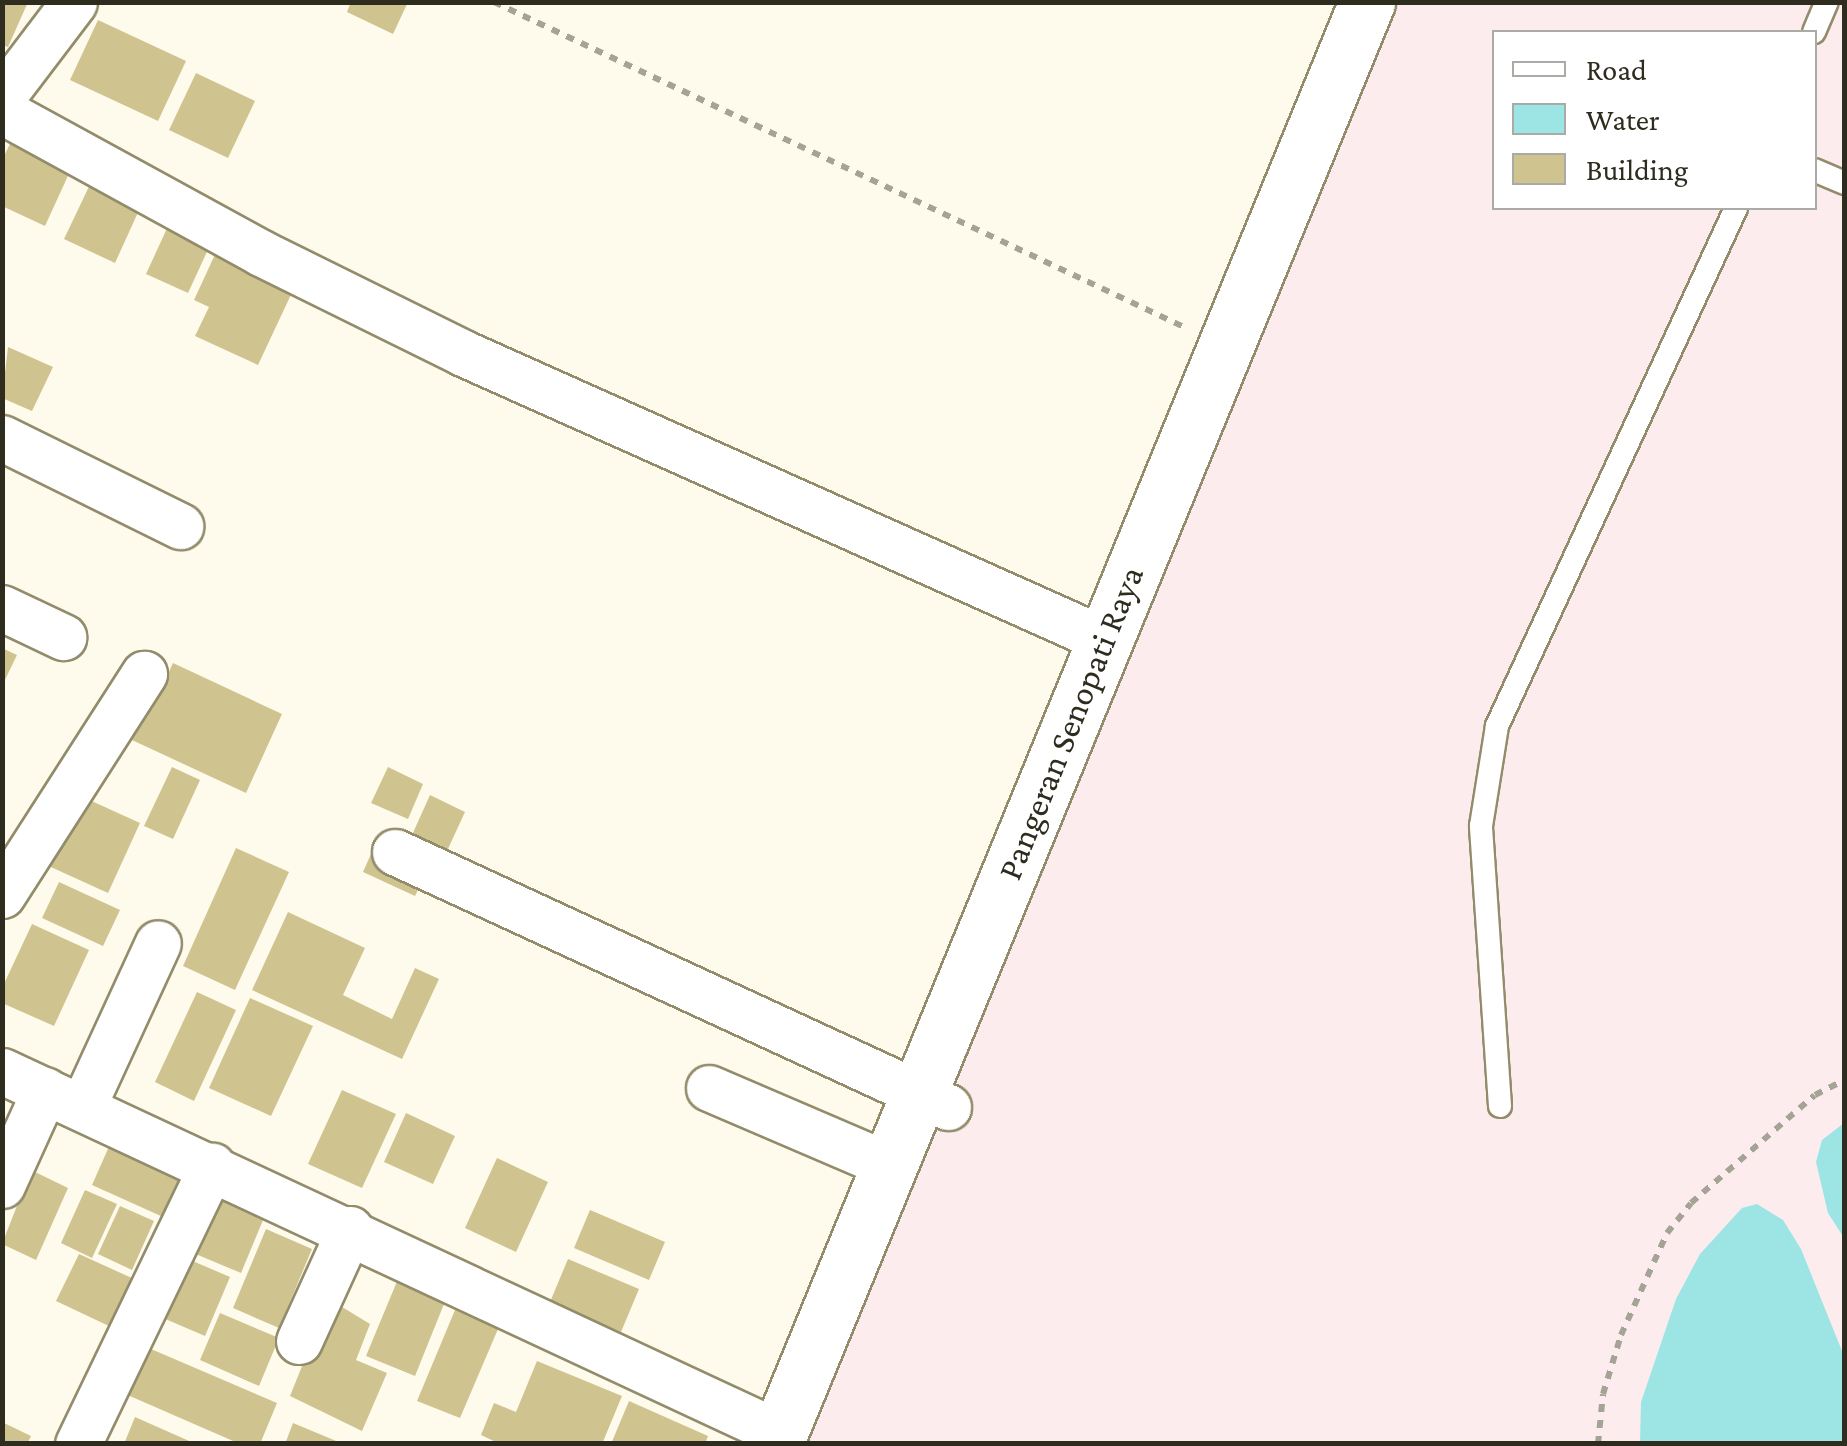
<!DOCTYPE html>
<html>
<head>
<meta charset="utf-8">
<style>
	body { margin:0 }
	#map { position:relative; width:1847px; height:1446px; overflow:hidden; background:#fefbed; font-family:"Crimson Pro",serif }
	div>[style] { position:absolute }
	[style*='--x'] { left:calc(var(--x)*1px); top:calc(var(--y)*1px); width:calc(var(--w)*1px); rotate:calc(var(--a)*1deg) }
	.education>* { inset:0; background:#fceced }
	.water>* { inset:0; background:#9de5e5 }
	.building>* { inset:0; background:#cfc48f }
	.path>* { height:6px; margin-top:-3px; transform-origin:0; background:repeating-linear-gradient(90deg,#a5a395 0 8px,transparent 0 16px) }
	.roads { filter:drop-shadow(2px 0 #928c6b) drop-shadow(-2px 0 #928c6b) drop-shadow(0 2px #928c6b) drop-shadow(0 -2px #928c6b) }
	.lane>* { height:22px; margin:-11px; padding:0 11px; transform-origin:11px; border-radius:11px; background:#fff }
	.street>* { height:45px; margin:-22.5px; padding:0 22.5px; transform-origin:22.5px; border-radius:22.5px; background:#fff }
	.secondary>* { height:55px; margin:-27.5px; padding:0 27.5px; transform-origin:27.5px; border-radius:27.5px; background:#fff }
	span { translate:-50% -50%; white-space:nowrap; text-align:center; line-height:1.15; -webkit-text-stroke:8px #fff; paint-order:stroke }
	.street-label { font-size:35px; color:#2e2c1e }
	.frame { position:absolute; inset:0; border:5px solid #2e2c1e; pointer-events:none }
	.legend { position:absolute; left:1492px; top:30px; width:325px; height:180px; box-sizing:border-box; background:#fff; border:2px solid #ababa5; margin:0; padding:12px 18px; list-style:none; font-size:30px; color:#2e2c1e }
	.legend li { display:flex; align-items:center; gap:20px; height:50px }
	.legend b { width:50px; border:2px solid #ababa5 }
</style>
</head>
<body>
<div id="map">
	<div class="education">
		<i style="clip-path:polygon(evenodd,1393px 3px,1844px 3px,1844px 1443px,804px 1444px,1393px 3px,1494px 32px,1814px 32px,1814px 208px,1494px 208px,1494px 32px)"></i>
	</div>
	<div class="water">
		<i style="clip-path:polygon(1844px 1123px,1844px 1238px,1828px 1213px,1816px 1162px,1822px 1140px)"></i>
		<i style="clip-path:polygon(1757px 1204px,1783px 1220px,1801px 1249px,1844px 1356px,1844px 1443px,1640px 1443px,1641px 1402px,1676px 1299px,1700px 1254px,1742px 1208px)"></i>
	</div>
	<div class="building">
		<i style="clip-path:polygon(2px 2px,28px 2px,8px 47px,2px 45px)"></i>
		<i style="clip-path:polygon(351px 2px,408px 2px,393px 34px,347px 12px)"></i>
		<i style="clip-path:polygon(98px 20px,186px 61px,158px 121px,70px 80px)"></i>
		<i style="clip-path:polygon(196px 73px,255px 101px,228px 158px,169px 130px)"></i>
		<i style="clip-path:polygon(12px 140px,72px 167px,45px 226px,2px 206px,2px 160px)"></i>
		<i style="clip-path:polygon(95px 174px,145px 197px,115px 263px,64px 239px)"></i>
		<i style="clip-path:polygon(169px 224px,211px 243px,188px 293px,146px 274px)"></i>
		<i style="clip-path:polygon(218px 248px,296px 284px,258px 365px,195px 336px,209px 307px,194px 300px)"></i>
		<i style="clip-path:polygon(8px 347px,53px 367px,32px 411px,2px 398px)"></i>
		<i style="clip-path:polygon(2px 648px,17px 655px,2px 686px)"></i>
		<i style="clip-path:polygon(173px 663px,282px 714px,246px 793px,119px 734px,135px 701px,152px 709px)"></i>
		<i style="clip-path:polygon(172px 767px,200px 780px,173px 839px,144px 826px)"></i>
		<i style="clip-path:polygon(388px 767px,423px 784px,408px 819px,371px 803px)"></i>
		<i style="clip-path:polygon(74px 793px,140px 823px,108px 893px,42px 863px)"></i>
		<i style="clip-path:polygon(430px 795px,465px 812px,447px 851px,412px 835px)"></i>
		<i style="clip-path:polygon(236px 848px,289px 872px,235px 990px,183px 966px)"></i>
		<i style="clip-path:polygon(371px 854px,424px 878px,415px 896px,363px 872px)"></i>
		<i style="clip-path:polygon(59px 882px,120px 910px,103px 946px,42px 918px)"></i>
		<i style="clip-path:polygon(288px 912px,365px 948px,343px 995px,392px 1019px,415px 968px,439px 979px,402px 1059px,252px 990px)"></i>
		<i style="clip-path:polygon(32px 924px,89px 950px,54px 1026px,2px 1003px,2px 988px)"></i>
		<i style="clip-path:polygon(197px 992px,236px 1010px,194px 1101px,155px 1082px)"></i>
		<i style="clip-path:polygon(250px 998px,313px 1026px,271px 1116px,209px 1088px)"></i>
		<i style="clip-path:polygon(342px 1090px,396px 1114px,362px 1188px,308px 1164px)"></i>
		<i style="clip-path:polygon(406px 1113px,455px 1136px,433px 1184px,384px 1162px)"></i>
		<i style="clip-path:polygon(115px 1133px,187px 1165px,163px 1217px,92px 1185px)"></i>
		<i style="clip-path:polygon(497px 1158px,548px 1182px,516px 1252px,465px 1228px)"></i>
		<i style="clip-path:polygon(31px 1170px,68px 1188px,36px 1260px,2px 1244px)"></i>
		<i style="clip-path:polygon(217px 1177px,271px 1201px,241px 1273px,186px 1250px)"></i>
		<i style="clip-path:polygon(85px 1190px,117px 1204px,92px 1258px,61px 1243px)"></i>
		<i style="clip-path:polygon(120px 1206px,154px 1221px,132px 1270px,98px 1254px)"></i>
		<i style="clip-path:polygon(590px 1210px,665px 1242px,649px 1280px,574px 1248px)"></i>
		<i style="clip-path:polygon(266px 1229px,312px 1249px,279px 1328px,233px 1308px)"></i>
		<i style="clip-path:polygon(79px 1254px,134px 1279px,111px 1327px,56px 1301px)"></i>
		<i style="clip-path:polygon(188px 1259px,230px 1277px,205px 1336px,163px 1318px)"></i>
		<i style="clip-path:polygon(568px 1259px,639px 1289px,621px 1332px,550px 1302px)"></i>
		<i style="clip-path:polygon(398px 1279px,446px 1299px,415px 1376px,366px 1356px)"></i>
		<i style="clip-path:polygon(329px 1299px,370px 1324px,356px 1360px,387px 1373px,362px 1431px,290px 1396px)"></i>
		<i style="clip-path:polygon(455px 1310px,498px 1329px,460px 1418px,417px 1401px)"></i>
		<i style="clip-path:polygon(220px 1313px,279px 1338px,259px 1386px,200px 1360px)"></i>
		<i style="clip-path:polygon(137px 1343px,277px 1403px,260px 1444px,240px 1444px,116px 1390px)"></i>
		<i style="clip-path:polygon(537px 1361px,622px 1396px,602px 1444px,500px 1444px,481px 1435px,494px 1403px,516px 1412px)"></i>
		<i style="clip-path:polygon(629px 1401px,708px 1436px,705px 1444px,611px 1444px)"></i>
		<i style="clip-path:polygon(135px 1417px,196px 1444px,124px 1444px)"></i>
		<i style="clip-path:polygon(2px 1422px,31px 1436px,27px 1444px,2px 1444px)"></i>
		<i style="clip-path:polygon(293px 1423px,341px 1443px,341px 1444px,285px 1444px)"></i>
	</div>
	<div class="path">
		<i style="--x:494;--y:2;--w:763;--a:25.22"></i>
		<i style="--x:1598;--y:1444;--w:50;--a:-84.3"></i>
		<i style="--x:1603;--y:1394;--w:62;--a:-73"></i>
		<i style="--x:1621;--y:1335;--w:112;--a:-65.7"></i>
		<i style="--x:1667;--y:1233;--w:38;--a:-51"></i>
		<i style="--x:1691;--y:1203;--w:164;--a:-41.1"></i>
		<i style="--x:1815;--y:1095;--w:33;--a:-27"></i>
	</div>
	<div class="roads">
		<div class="lane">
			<i style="--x:1814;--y:32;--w:33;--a:-67"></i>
			<i style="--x:1814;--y:170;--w:33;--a:23"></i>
			<i style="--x:1500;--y:1106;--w:281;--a:-93.9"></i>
			<i style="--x:1481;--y:826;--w:101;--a:-80.9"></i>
			<i style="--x:1497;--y:726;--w:570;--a:-65.23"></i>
		</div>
		<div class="street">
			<i style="--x:2;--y:97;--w:119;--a:-52.8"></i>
			<i style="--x:2;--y:111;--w:295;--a:28.7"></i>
			<i style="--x:261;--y:253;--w:225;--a:26.3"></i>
			<i style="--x:463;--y:353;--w:703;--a:24.09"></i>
			<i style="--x:2;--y:438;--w:199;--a:26.3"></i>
			<i style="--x:2;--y:608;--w:68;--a:25.4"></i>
			<i style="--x:395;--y:852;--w:609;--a:24.76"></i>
			<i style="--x:2;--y:895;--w:263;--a:-57.3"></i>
			<i style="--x:2;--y:1071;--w:857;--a:24.98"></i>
			<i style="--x:709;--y:1088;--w:196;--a:23.2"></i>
			<i style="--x:83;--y:1106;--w:179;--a:-65.3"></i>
			<i style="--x:2;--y:1185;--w:104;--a:-65.6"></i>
			<i style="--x:299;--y:1341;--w:123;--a:-65.5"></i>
			<i style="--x:78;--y:1444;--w:309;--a:-64.3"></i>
		</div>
		<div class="secondary">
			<i style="--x:775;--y:1444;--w:1559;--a:-67.68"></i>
		</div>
	</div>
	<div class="street-label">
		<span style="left:1071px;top:723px;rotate:-68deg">Pangeran Senopati Raya</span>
	</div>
	<div class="frame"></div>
	<ul class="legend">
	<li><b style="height:12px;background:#fff"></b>Road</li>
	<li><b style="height:28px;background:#9de5e5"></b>Water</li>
	<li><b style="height:28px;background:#cfc48f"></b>Building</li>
	</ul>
</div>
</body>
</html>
